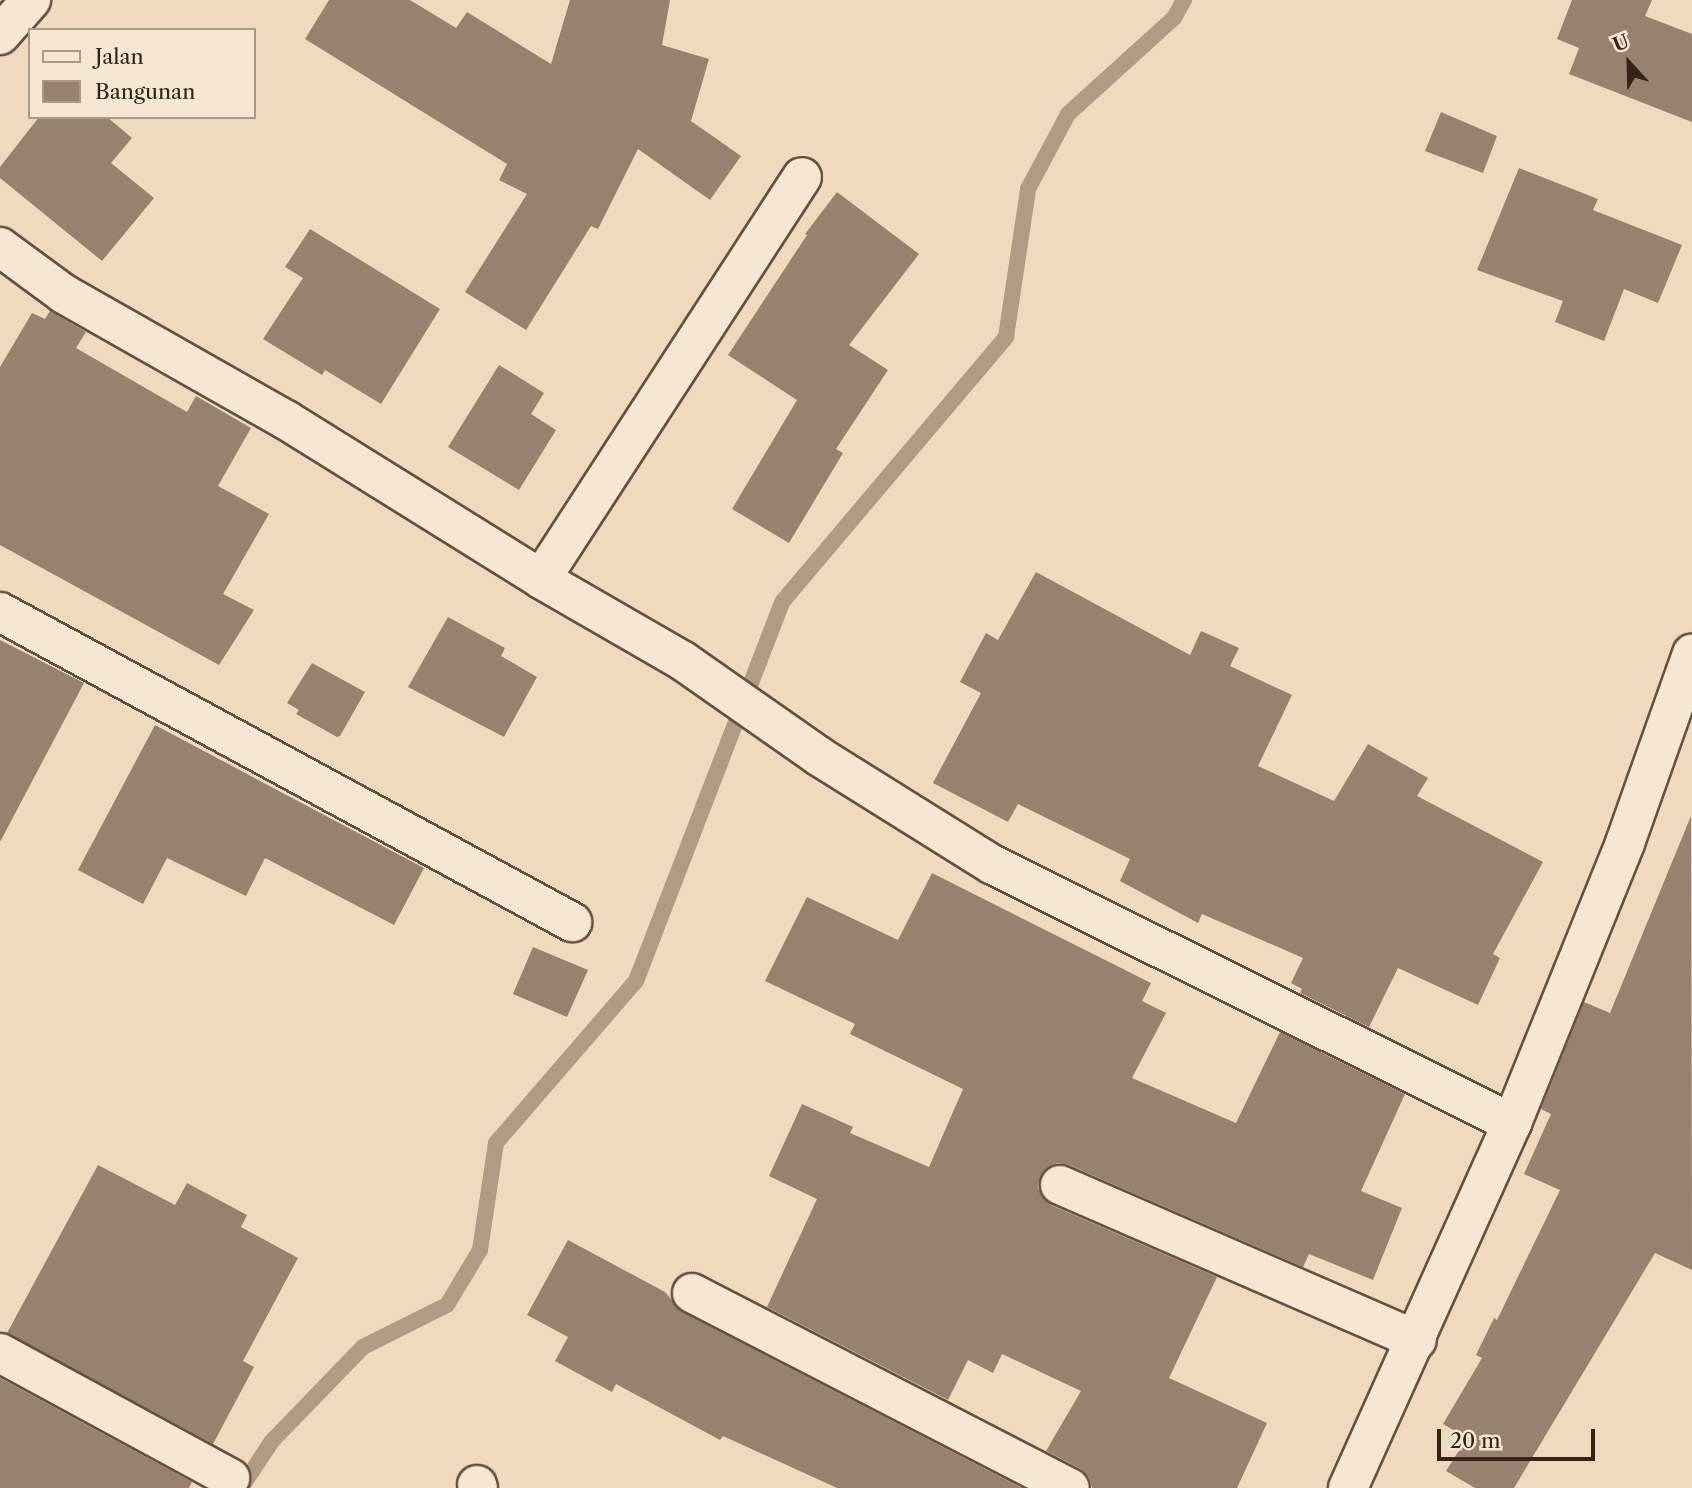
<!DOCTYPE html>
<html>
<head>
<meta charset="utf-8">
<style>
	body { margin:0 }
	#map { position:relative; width:1692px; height:1488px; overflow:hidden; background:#f0dabd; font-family:"Libre Caslon Text",serif }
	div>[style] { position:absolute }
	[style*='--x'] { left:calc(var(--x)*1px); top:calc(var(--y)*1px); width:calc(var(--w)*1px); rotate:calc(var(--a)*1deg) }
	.stream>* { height:16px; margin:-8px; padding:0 8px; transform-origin:8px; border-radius:8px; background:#b09c85 }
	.building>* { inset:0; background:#96826e }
	.roads { filter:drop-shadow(2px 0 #645142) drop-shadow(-2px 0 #645142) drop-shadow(0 2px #645142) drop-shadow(0 -2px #645142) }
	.street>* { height:38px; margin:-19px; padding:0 19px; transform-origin:19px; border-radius:19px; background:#f5e7d4 }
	span { translate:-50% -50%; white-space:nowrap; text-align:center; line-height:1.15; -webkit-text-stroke:5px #f5e7d4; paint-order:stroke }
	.legend { position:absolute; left:28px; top:28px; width:228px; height:91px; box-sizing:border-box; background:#f5e7d4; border:2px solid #a89989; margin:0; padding:9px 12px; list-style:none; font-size:21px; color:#352319 }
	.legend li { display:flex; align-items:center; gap:14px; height:35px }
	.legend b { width:35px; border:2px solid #a89989 }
	.north { position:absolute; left:1594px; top:28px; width:70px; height:70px; -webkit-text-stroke:5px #f5e7d4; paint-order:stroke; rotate:338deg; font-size:19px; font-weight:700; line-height:28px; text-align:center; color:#352319 }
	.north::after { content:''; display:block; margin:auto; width:24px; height:32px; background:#352319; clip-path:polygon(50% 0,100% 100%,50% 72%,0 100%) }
	.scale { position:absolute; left:1437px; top:1429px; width:158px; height:32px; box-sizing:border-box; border:4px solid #352319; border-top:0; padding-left:9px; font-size:21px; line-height:24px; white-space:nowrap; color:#352319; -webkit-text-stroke:5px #f5e7d4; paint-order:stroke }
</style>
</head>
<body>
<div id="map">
	<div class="stream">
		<i style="--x:241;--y:1488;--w:56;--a:-56.6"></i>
		<i style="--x:272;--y:1441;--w:131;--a:-45.9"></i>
		<i style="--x:363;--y:1347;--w:94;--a:-26.6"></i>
		<i style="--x:447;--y:1305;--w:64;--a:-59"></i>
		<i style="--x:480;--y:1250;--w:108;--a:-81.5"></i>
		<i style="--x:496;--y:1143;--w:214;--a:-49.2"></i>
		<i style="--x:636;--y:981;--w:407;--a:-68.9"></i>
		<i style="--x:783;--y:601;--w:346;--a:-49.8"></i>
		<i style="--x:1006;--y:337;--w:150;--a:-81.5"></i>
		<i style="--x:1028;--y:189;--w:85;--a:-61.9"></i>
		<i style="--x:1068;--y:114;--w:143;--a:-42.2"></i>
		<i style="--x:1174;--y:18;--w:21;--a:-61"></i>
	</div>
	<div class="building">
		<i style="clip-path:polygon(329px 0,410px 0,456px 28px,467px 12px,551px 64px,570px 0,670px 0,662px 45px,709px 59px,691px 121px,741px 156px,710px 200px,638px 149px,598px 229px,591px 226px,526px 330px,465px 292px,527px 194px,499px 180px,507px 164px,305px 39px)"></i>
		<i style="clip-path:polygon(1572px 0,1652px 0,1645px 16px,1692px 34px,1692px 122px,1569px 74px,1579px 48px,1557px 39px)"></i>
		<i style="clip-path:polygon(1441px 112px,1497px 136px,1483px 173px,1425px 151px)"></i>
		<i style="clip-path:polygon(39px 117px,107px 117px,132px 138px,111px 163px,154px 198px,102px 261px,0 178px,0 167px)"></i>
		<i style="clip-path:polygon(1519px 168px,1598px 199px,1593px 210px,1682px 245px,1658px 303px,1624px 289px,1604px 341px,1555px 322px,1563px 301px,1477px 270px)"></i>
		<i style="clip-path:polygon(837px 192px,919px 254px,849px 345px,888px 370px,836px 449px,843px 453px,789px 543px,732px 509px,797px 400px,728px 355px,807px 235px,805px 234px)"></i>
		<i style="clip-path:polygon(310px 229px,440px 309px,381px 404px,325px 370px,322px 375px,263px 339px,303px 278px,285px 267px)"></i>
		<i style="clip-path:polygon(50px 311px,86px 332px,76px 348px,187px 412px,196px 396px,251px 428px,218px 486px,269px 514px,223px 594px,254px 610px,219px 665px,0 545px,0 367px,32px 313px,45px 319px)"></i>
		<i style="clip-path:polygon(499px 365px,544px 393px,531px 414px,556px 430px,519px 490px,448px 447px)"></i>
		<i style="clip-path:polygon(1036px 572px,1190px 655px,1201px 631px,1239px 648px,1230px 666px,1292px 695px,1258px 766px,1334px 801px,1368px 744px,1428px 778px,1417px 796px,1543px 862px,1493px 954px,1500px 958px,1478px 1005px,1398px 968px,1369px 1027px,1300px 993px,1302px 989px,1291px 983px,1303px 958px,1202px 914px,1198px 923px,1120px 881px,1130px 859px,1018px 804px,1008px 822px,933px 783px,981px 693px,960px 682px,986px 633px,998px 640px)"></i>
		<i style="clip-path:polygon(448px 617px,505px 648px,501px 656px,537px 677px,504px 737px,408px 687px)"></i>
		<i style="clip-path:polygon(0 640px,84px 683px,0 842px)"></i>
		<i style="clip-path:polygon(312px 663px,365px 692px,340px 736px,337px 737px,296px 714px,299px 710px,287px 703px)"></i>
		<i style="clip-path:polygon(155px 725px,424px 868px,394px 925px,265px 858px,246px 896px,167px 858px,143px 904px,78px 870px)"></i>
		<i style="clip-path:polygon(1691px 816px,1692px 1270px,1655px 1253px,1514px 1488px,1475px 1488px,1446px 1471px,1467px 1438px,1443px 1424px,1482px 1358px,1476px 1355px,1494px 1318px,1497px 1320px,1560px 1190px,1524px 1174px,1551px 1114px,1541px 1109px,1584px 1002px,1610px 1013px)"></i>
		<i style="clip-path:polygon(932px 873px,1151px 983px,1142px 1001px,1166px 1013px,1132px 1078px,1236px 1123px,1280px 1032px,1405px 1094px,1361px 1191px,1402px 1208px,1373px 1280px,1309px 1254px,1303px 1267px,1069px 1165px,1058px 1163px,1048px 1167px,1040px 1177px,1038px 1187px,1042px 1197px,1051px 1205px,1217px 1277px,1169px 1378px,1267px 1423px,1237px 1488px,1092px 1488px,1089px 1477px,1081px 1469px,1046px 1451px,1081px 1391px,1002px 1354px,993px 1373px,968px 1360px,948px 1400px,767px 1307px,817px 1199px,769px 1176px,802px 1104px,853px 1127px,850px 1133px,929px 1167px,963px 1089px,850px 1034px,855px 1024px,765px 981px,807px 897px,898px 940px)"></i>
		<i style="clip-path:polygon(533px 947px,588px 970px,567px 1017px,513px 994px)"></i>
		<i style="clip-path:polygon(98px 1165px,175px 1205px,187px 1183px,247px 1215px,241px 1227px,298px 1258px,243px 1361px,254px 1367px,213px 1444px,7px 1333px)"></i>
		<i style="clip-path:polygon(568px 1240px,665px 1292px,682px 1312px,1022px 1488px,837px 1488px,723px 1436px,720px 1440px,616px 1384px,612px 1392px,555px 1361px,568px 1337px,527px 1315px)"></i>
		<i style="clip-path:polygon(0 1378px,192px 1482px,189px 1488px,0 1488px)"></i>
	</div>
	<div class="roads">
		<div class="street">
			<i style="--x:0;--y:35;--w:47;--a:-48.5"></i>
			<i style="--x:0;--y:247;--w:79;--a:36.3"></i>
			<i style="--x:64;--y:294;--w:255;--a:29.6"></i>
			<i style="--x:286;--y:420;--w:301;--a:31.9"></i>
			<i style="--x:541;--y:579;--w:164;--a:30"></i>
			<i style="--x:683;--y:661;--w:167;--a:35"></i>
			<i style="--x:820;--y:757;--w:204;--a:32"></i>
			<i style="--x:993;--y:865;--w:580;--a:26.43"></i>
			<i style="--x:541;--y:579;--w:479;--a:-57"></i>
			<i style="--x:0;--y:612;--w:651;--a:28.46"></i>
			<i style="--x:1060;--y:1185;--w:389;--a:23.5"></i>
			<i style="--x:692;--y:1293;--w:425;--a:27.3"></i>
			<i style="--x:0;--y:1353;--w:262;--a:28.5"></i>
			<i style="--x:477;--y:1485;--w:3;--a:72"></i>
			<i style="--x:1348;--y:1488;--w:400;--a:-65.8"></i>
			<i style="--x:1512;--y:1123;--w:302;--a:-68"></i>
			<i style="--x:1625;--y:843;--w:201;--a:-70.5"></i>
		</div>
	</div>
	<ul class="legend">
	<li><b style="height:9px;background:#f5e7d4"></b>Jalan</li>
	<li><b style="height:19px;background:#96826e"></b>Bangunan</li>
	</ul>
	<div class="north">U</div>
	<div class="scale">20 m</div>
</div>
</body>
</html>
